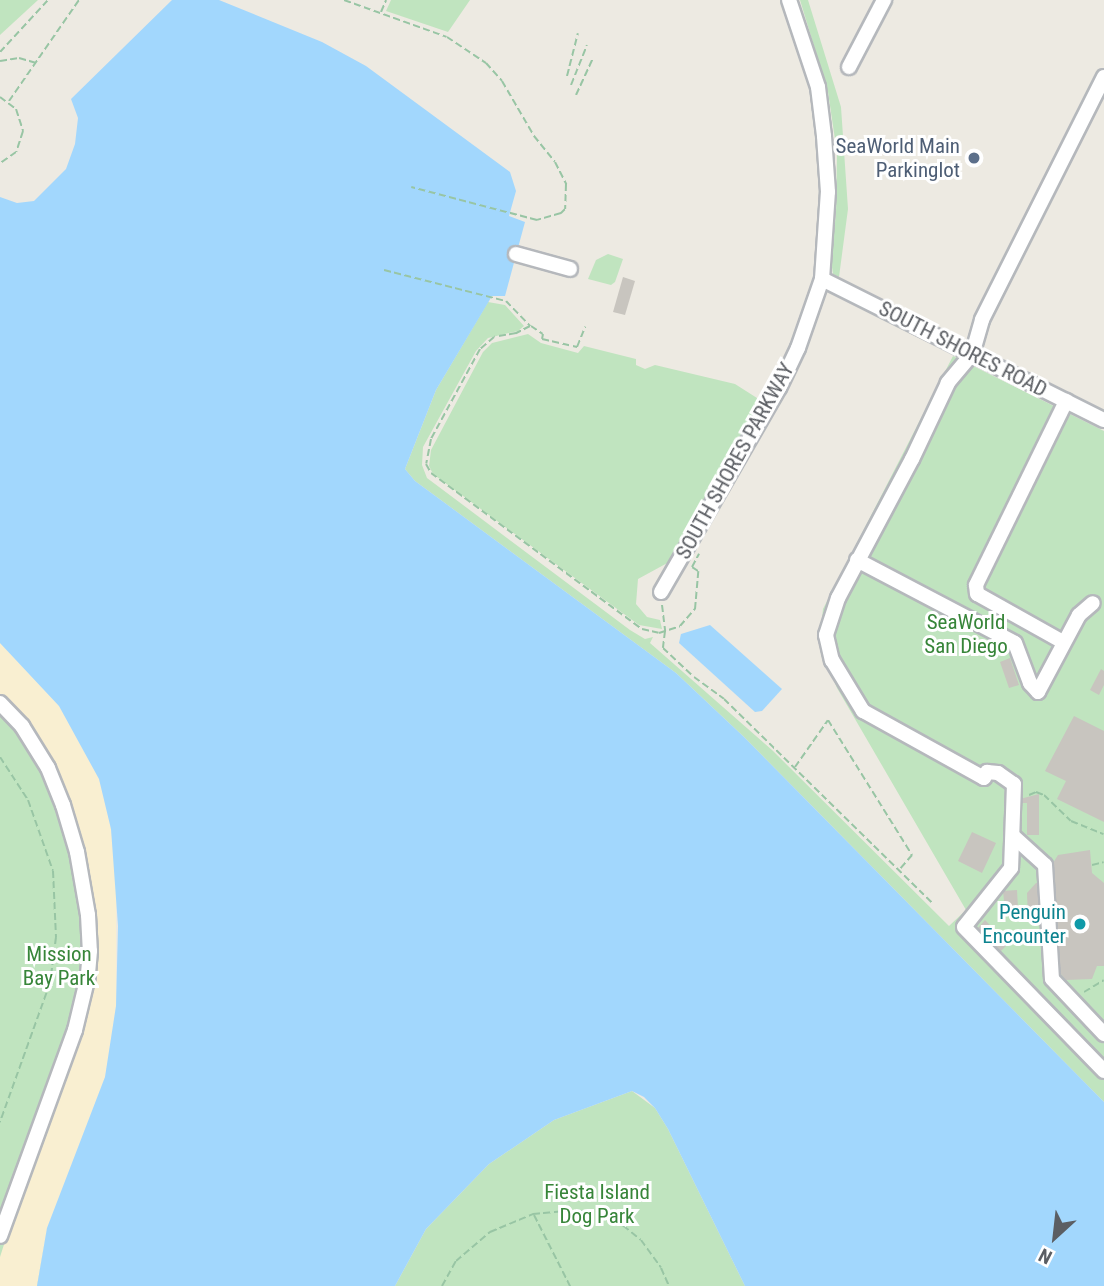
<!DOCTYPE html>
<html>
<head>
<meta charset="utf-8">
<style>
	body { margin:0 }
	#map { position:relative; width:1104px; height:1286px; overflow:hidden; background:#edeae2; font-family:"Roboto Condensed",sans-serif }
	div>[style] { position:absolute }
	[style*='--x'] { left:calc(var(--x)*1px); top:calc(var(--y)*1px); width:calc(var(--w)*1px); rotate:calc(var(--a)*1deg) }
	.green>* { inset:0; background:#c0e4bf }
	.sand>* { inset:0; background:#f9efd1 }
	.water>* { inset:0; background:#a2d7fd }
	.building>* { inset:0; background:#c8c5bf }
	.path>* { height:2px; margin-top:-1px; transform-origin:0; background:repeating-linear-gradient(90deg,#98c5a4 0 7px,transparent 0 10.5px) }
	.roads { filter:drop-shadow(2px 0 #b5b8bc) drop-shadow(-2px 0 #b5b8bc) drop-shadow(0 2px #b5b8bc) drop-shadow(0 -2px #b5b8bc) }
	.minor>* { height:14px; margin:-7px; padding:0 7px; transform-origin:7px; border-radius:7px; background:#fff }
	.dots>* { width:19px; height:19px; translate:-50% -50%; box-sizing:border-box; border:4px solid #fff; border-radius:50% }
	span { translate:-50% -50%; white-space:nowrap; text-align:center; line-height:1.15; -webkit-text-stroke:6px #fff; paint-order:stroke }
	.service-label { font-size:21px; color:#4e5e75 }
	.right { translate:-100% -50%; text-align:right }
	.street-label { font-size:21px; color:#5b5e63 }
	.park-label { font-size:21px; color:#378539 }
	.culture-label { font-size:21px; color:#0d838f }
	.north { position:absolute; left:1020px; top:1202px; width:70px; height:70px; -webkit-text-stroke:5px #fff; paint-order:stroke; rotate:207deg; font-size:19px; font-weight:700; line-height:28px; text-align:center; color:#5b5e63 }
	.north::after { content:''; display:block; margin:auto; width:24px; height:32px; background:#5b5e63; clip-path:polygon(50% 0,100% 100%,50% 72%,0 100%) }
</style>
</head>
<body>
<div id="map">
	<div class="green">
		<i style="clip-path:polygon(0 0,38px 0,0 35px)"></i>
		<i style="clip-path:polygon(391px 0,470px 0,448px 32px,386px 11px)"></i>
		<i style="clip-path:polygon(800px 0,808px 0,841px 107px,848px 209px,839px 277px,833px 274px,831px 260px,836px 213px,837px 153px,828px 92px)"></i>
		<i style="clip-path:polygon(608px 254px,623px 259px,615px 282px,611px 285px,588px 279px,596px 260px)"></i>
		<i style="clip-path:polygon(488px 302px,505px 305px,524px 326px,518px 331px,488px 338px,476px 351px,423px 447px,422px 465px,427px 478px,630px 630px,645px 639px,653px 637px,650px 643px,772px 750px,949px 926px,966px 910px,837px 688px,819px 645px,823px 609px,953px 356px,1104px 431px,1104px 1102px,744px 737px,676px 673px,415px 481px,405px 469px,436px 390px)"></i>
		<i style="clip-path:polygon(528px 334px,541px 343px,578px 353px,584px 346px,636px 359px,636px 365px,645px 369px,655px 365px,735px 384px,757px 398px,760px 409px,755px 419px,671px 561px,638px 579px,636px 604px,647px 617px,660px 620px,662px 629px,639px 625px,433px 474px,429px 466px,431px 450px,483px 352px,492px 343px)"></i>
		<i style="clip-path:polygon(0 643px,111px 829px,37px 1286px,0 1286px)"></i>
		<i style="clip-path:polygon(632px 1091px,655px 1108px,668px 1129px,745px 1286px,395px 1286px,426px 1229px,489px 1164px,554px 1120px)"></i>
	</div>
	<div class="sand">
		<i style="clip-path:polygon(0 643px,59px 706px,99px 779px,111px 829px,116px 874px,116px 1006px,105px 1077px,47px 1228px,37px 1286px,0 1286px,0 1257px,93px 967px,74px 824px,0 698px)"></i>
	</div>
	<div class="water">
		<i style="clip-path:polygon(172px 0,219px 0,322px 42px,366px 66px,510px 172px,516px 191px,509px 216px,525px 222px,505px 296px,492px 296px,436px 390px,405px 469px,415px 481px,676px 673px,744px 737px,1104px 1102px,1104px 1286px,745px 1286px,668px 1129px,655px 1108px,644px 1097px,632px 1091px,554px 1120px,489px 1164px,426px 1229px,395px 1286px,37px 1286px,47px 1228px,105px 1077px,116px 1006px,118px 926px,111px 829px,99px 779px,59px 706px,0 643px,0 197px,17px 203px,34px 201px,66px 169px,75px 144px,78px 118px,71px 99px)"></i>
		<i style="clip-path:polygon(710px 625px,782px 689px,762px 711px,755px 712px,679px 643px,681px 634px)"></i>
	</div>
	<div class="building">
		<i style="clip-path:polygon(623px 277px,635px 281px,625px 315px,613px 312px)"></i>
		<i style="clip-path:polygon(1010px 658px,1019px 685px,1009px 688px,1000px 662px)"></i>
		<i style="clip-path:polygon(1101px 669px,1104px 671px,1104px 685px,1099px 695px,1090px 690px)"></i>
		<i style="clip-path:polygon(1074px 716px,1104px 731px,1104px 822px,1057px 799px,1066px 781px,1045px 771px)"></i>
		<i style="clip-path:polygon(1039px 794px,1039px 835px,1027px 835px,1027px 803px,1020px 803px,1020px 799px)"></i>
		<i style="clip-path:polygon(972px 832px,996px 843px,982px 873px,958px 861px)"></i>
		<i style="clip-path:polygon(1090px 850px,1092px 873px,1104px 883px,1104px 966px,1097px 966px,1092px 979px,1066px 980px,1060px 973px,1053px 863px,1058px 855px)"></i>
		<i style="clip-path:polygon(1036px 883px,1042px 883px,1044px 920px,1028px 921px,1027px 893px)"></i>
		<i style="clip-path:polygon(1017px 890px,1018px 908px,1005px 910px,1003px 891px)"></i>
		<i style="clip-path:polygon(985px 920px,1008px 944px,1001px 951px,978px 928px)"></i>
	</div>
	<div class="path">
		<i style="--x:344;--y:0;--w:109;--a:19.8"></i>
		<i style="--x:447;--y:37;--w:47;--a:33.7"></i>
		<i style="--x:486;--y:63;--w:24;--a:48"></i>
		<i style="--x:502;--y:81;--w:64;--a:59.8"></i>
		<i style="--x:534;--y:136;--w:33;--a:51"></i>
		<i style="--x:555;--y:162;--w:25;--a:63"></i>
		<i style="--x:566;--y:184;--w:25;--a:92"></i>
		<i style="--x:565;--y:209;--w:6;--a:135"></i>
		<i style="--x:561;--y:213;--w:25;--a:164"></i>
		<i style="--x:537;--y:220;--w:130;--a:-165.3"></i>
		<i style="--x:381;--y:12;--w:13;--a:-67"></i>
		<i style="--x:0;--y:52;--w:71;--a:-47.3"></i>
		<i style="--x:0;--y:61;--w:19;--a:-9"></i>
		<i style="--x:19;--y:58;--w:18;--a:16"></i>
		<i style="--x:567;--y:76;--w:44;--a:-75.7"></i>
		<i style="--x:571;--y:85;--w:43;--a:-68.2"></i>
		<i style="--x:576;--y:95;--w:41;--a:-65.3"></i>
		<i style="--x:0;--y:97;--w:20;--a:37"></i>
		<i style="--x:16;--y:109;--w:23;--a:72"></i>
		<i style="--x:23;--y:131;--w:22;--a:108"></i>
		<i style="--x:16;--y:152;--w:19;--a:145"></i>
		<i style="--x:9;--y:101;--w:123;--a:-55.3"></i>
		<i style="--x:384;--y:270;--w:126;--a:14.3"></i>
		<i style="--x:506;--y:301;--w:35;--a:46"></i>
		<i style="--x:530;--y:326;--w:16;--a:153"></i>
		<i style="--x:516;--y:333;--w:22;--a:170"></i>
		<i style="--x:494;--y:337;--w:18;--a:139"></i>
		<i style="--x:480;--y:349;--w:102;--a:118.6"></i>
		<i style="--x:431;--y:439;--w:25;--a:101"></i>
		<i style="--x:426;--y:464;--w:10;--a:61"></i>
		<i style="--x:431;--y:473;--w:262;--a:36.5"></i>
		<i style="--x:642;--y:629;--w:17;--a:13"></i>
		<i style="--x:659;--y:633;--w:22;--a:-18"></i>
		<i style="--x:680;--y:626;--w:23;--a:-49"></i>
		<i style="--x:695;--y:609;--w:38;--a:-85"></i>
		<i style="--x:698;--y:571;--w:7;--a:-146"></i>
		<i style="--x:692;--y:567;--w:15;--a:-62"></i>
		<i style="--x:531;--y:326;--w:14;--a:34"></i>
		<i style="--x:543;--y:334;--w:5;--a:101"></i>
		<i style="--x:542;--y:339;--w:36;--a:13"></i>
		<i style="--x:577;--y:347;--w:22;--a:-68"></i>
		<i style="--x:662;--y:605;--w:26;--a:83"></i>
		<i style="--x:665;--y:631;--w:17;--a:97"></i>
		<i style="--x:663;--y:648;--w:42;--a:43.1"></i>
		<i style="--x:694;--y:677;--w:37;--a:36"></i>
		<i style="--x:724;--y:699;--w:293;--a:44.4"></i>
		<i style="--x:0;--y:757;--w:51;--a:56.9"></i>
		<i style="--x:28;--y:800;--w:75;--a:70.6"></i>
		<i style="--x:53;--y:871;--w:66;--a:87.4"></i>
		<i style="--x:56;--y:937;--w:46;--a:97.4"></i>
		<i style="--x:50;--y:983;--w:148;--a:109.8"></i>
		<i style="--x:795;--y:767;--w:57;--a:-54.9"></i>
		<i style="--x:828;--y:720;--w:159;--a:58.1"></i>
		<i style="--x:912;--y:855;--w:18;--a:131"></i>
		<i style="--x:1029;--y:795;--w:8;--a:-23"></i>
		<i style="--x:1036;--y:792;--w:9;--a:21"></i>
		<i style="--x:1044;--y:795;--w:37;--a:44"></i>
		<i style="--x:1071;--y:821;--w:35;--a:22"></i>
		<i style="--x:1092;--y:865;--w:12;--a:-14"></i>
		<i style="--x:1084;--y:992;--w:23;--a:-31"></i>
		<i style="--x:534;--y:1215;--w:80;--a:63.1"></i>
		<i style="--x:442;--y:1286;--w:29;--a:-61"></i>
		<i style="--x:456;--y:1261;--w:45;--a:-40.5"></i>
		<i style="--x:490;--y:1232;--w:47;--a:-22.7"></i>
		<i style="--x:533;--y:1214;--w:43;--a:-5.3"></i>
		<i style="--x:576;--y:1210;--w:40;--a:13"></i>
		<i style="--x:615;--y:1219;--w:33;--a:39"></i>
		<i style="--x:641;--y:1240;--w:34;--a:54"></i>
		<i style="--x:661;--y:1268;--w:20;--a:66"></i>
	</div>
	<div class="roads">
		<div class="minor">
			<i style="--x:849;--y:67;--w:76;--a:-62.4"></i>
			<i style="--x:1104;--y:77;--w:272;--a:116.7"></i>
			<i style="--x:982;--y:320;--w:35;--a:106"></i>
			<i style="--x:972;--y:354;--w:38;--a:130"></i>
			<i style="--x:948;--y:383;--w:84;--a:115.3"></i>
			<i style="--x:912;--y:459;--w:157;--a:118"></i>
			<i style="--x:838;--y:598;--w:39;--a:108"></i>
			<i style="--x:826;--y:635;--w:26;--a:77"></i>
			<i style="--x:832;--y:660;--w:60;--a:58.7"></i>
			<i style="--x:863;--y:711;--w:138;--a:29"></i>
			<i style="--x:984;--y:778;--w:7;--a:-63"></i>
			<i style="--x:987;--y:772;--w:11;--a:5"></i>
			<i style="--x:998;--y:773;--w:19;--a:35"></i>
			<i style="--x:1014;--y:784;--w:84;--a:92"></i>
			<i style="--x:1011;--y:868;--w:75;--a:128.5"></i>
			<i style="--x:964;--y:927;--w:201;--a:45.8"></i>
			<i style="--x:516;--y:254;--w:56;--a:15.5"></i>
			<i style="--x:822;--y:279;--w:315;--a:26.6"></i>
			<i style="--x:857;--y:560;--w:178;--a:27.7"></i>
			<i style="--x:1015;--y:643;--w:43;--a:69.4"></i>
			<i style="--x:1030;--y:683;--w:12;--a:48"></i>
			<i style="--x:1038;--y:692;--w:87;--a:-62"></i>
			<i style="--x:1079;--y:615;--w:18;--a:-41"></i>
			<i style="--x:661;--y:592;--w:236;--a:-60"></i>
			<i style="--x:779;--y:388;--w:44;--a:-64.6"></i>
			<i style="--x:798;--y:348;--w:73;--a:-70.8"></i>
			<i style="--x:822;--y:279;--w:87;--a:-86.1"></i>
			<i style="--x:828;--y:192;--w:56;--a:-94.1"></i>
			<i style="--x:824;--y:136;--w:49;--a:-97"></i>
			<i style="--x:818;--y:87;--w:92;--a:-108.4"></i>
			<i style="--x:1063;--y:642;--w:98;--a:-150.8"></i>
			<i style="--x:977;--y:594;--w:9;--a:-96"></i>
			<i style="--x:976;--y:585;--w:205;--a:-63.9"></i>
			<i style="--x:0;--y:703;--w:32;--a:46"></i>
			<i style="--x:22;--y:726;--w:49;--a:58.2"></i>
			<i style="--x:48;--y:768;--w:40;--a:68"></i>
			<i style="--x:63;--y:805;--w:49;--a:73.4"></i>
			<i style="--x:77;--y:852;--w:64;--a:80.1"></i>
			<i style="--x:88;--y:915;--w:36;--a:87"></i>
			<i style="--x:90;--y:951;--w:25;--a:95"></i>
			<i style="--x:88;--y:976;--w:56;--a:103.5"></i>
			<i style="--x:75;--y:1030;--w:219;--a:110"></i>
			<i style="--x:1013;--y:836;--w:43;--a:42.2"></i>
			<i style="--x:1045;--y:865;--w:114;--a:86.5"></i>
			<i style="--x:1052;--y:979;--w:76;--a:46.6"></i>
		</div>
	</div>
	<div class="dots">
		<i style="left:974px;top:158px;background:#5c6f8a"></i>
		<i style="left:1080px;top:924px;background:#0f9aa8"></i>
	</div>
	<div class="service-label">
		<span class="right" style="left:960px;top:158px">SeaWorld Main<br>Parkinglot</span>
	</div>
	<div class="street-label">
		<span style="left:963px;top:349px;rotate:27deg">SOUTH SHORES ROAD</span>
		<span style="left:735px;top:461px;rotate:-61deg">SOUTH SHORES PARKWAY</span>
	</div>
	<div class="park-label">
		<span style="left:966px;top:634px">SeaWorld<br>San Diego</span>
		<span style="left:59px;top:966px">Mission<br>Bay Park</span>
		<span style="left:597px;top:1204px">Fiesta Island<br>Dog Park</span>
	</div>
	<div class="culture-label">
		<span class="right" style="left:1066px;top:924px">Penguin<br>Encounter</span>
	</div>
	<div class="north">N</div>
</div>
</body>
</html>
